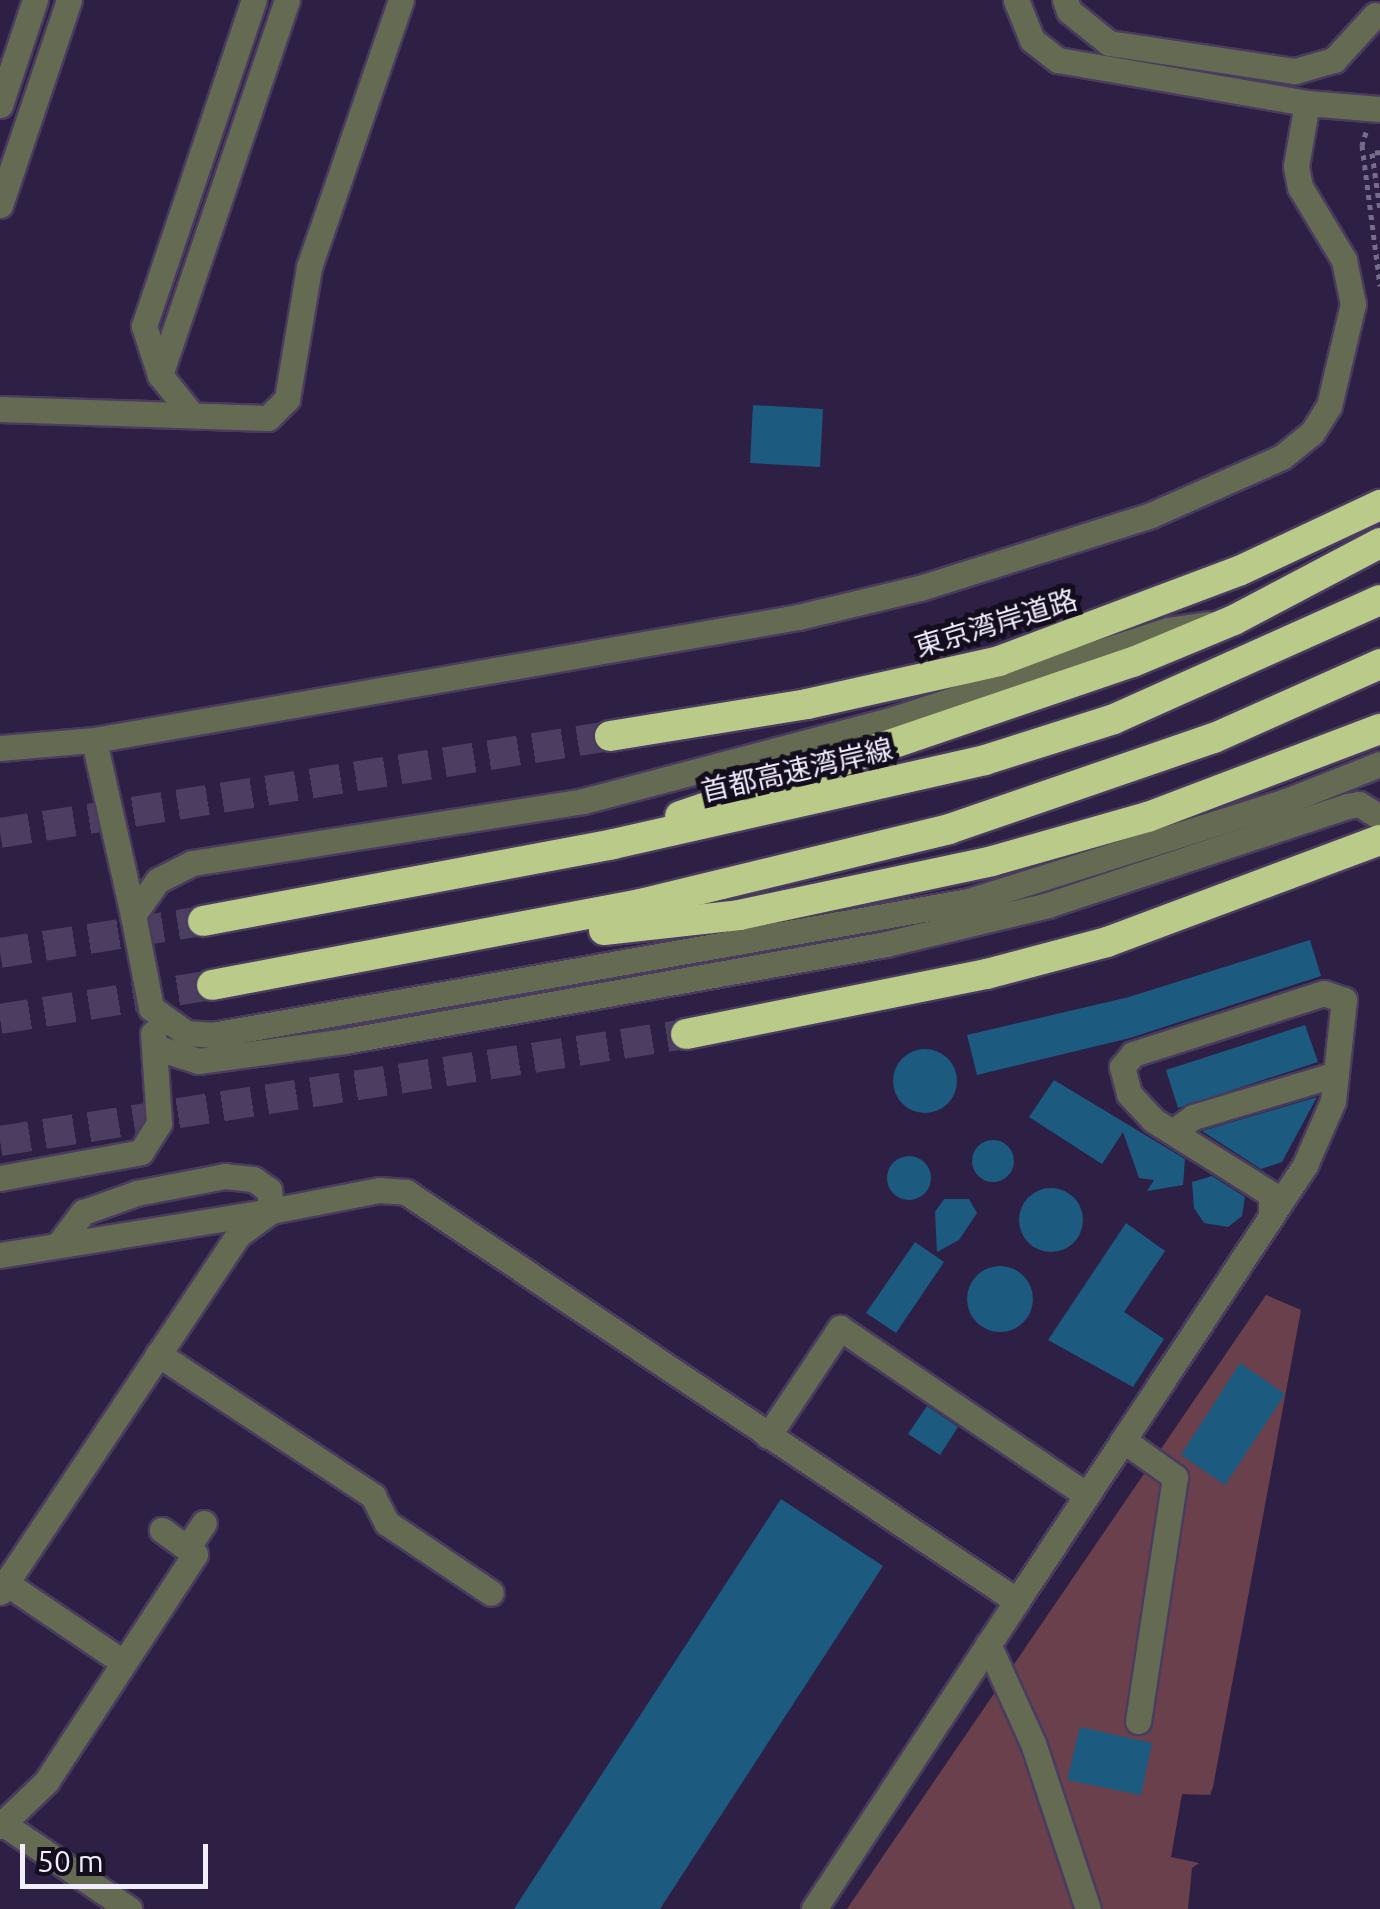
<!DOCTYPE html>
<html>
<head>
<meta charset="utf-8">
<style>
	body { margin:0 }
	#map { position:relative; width:1380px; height:1909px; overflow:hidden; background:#2e1f45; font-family:Ubuntu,"Noto Sans JP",sans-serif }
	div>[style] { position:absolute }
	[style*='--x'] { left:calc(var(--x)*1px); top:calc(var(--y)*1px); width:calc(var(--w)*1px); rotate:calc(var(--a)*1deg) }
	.green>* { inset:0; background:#6b404d }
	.building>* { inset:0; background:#1c5a80 }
	.round { border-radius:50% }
	.highway-tunnel>* { height:30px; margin-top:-15px; transform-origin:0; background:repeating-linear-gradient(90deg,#4b3e61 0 30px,transparent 0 45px) }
	.path>* { height:5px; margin-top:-2.5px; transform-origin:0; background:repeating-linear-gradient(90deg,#776c8a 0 5px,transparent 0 10px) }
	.roads { filter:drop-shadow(2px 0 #493c5f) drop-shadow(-2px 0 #493c5f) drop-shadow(0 2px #493c5f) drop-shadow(0 -2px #493c5f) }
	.minor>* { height:25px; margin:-12.5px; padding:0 12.5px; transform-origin:12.5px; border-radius:12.5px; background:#656b52 }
	.highway>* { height:30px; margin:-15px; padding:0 15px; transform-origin:15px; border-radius:15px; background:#b9ca89 }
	span { translate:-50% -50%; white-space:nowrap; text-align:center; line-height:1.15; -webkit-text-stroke:10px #130d1e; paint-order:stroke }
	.street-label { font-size:28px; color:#f2edfd }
	.scale { position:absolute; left:20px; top:1844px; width:188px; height:45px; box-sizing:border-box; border:5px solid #f2edfd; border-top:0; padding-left:12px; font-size:30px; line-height:35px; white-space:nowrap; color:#f2edfd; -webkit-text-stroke:8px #130d1e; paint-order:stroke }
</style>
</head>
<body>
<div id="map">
	<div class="green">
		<i style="clip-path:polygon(1266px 1295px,1301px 1310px,1213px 1787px,1210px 1795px,1182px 1794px,1171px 1857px,1199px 1863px,1192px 1868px,1188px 1909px,847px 1909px)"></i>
	</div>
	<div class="building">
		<i style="clip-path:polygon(753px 405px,823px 409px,820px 467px,750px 463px)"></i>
		<i style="clip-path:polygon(1310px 940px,1321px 976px,1130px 1038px,977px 1075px,967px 1035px,1129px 997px)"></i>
		<i style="clip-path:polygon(1305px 1025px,1318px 1062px,1178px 1108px,1166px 1070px)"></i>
		<i class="round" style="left:893px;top:1049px;width:64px;height:64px"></i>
		<i style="clip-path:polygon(1054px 1080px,1185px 1159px,1183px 1185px,1147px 1191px,1154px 1180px,1139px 1178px,1123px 1132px,1102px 1164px,1029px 1117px)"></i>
		<i style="clip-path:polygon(1317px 1097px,1282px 1162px,1261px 1169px,1202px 1131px)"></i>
		<i class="round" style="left:972px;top:1140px;width:42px;height:42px"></i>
		<i class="round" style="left:887px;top:1156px;width:44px;height:44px"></i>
		<i style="clip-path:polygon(1212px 1176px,1245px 1197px,1242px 1216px,1228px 1227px,1204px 1223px,1194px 1208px,1192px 1182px)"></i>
		<i class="round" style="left:1019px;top:1188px;width:64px;height:64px"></i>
		<i style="clip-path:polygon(944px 1199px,969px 1199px,977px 1213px,959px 1240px,937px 1252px,935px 1212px)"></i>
		<i style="clip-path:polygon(1126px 1223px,1165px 1251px,1124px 1312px,1164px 1339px,1133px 1387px,1048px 1340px)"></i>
		<i style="clip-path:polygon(915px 1242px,944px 1262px,896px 1333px,866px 1313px)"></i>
		<i class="round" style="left:967px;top:1266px;width:66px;height:66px"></i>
		<i style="clip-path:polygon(1240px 1363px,1285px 1394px,1225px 1485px,1181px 1455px)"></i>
		<i style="clip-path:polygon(927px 1406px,958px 1427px,940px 1455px,908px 1434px)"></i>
		<i style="clip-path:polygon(781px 1499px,883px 1566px,660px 1909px,514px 1909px)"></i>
		<i style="clip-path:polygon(1080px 1727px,1152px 1743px,1141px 1795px,1067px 1780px)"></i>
	</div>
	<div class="highway-tunnel">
		<i style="--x:0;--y:833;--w:618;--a:-9.04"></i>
		<i style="--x:0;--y:953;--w:206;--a:-9"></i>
		<i style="--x:0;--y:1019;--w:215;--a:-9.1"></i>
		<i style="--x:0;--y:1141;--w:694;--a:-8.87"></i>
	</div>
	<div class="path">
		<i style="--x:1366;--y:132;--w:14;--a:107"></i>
		<i style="--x:1362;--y:145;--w:142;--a:82.7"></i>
		<i style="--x:1380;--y:152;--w:8;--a:173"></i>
		<i style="--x:1372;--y:153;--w:58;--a:82"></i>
	</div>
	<div class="roads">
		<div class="minor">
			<i style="--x:1016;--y:0;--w:43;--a:68.2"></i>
			<i style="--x:1032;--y:40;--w:33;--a:38"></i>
			<i style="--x:1058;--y:60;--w:253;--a:9.8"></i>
			<i style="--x:1307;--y:103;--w:73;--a:4.7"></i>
			<i style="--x:1065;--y:0;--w:12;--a:70"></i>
			<i style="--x:1069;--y:11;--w:51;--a:38.7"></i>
			<i style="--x:1109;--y:43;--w:188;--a:8.6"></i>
			<i style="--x:1295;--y:71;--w:41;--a:-15.8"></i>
			<i style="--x:1334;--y:60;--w:61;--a:-47.7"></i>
			<i style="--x:0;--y:105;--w:111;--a:-71.6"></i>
			<i style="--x:0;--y:205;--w:216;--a:-71.4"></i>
			<i style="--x:160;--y:375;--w:396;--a:-71.3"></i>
			<i style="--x:0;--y:409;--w:268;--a:1.9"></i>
			<i style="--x:268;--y:418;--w:27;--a:-45"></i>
			<i style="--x:287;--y:399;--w:134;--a:-80.5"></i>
			<i style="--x:309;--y:267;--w:282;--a:-71"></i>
			<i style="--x:192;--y:415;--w:51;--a:-128.7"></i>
			<i style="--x:160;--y:375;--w:52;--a:-108.1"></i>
			<i style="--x:144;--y:326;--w:344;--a:-71.4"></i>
			<i style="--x:1208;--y:624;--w:40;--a:171.5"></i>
			<i style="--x:1168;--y:630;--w:288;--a:162"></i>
			<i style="--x:894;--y:719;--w:321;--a:165.2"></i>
			<i style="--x:584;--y:801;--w:397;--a:171"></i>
			<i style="--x:192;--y:863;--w:38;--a:153"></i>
			<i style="--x:158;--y:880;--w:43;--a:125.5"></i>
			<i style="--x:133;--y:915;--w:95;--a:79"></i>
			<i style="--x:151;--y:1008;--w:43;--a:35.5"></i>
			<i style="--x:186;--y:1033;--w:26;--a:4"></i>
			<i style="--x:212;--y:1035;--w:769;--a:-10.04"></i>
			<i style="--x:969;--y:901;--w:332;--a:-17.5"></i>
			<i style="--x:1286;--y:801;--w:101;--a:-21.5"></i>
			<i style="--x:0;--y:748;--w:94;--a:-4.9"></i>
			<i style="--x:133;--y:915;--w:179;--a:-102.6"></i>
			<i style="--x:94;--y:740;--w:715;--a:-9.91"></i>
			<i style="--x:798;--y:617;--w:125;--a:-13.4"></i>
			<i style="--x:920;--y:588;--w:242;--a:-17.5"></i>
			<i style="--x:1151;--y:515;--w:143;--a:-23.9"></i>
			<i style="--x:1282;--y:457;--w:38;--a:-39"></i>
			<i style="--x:1312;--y:433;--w:32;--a:-58"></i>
			<i style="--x:1329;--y:406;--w:105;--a:-76.8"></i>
			<i style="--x:1353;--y:304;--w:45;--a:-101.6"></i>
			<i style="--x:1344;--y:260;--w:85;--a:-121.1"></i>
			<i style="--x:1300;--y:187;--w:21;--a:-101"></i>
			<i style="--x:1296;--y:166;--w:64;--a:-80.1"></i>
			<i style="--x:155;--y:1047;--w:45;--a:18"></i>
			<i style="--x:198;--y:1061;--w:148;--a:-7.7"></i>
			<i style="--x:345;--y:1041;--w:550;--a:-10.16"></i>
			<i style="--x:886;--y:944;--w:167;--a:-13.5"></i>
			<i style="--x:1048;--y:905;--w:315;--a:-18.3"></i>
			<i style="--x:1347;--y:806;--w:12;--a:-9"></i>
			<i style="--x:1359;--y:804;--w:25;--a:32"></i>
			<i style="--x:1180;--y:1136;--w:10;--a:-84"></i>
			<i style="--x:1181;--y:1126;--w:15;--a:-37"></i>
			<i style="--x:1193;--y:1117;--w:149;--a:-16.7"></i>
			<i style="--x:0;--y:1178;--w:143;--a:-10.4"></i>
			<i style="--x:141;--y:1152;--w:34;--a:-58"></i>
			<i style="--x:159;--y:1123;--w:90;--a:-93.8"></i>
			<i style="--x:0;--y:1255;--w:275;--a:-9.2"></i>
			<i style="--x:271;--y:1211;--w:21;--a:-95"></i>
			<i style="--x:269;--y:1190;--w:19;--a:-145"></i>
			<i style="--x:253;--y:1179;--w:28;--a:-174"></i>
			<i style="--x:225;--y:1176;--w:90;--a:169.1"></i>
			<i style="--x:137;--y:1193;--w:57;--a:160.6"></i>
			<i style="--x:83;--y:1212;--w:41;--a:127.1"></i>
			<i style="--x:158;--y:1354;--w:258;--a:33.4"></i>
			<i style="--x:373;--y:1496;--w:30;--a:63"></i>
			<i style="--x:387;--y:1523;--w:125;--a:33.9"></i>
			<i style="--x:768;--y:1436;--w:130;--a:-56.3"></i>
			<i style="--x:840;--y:1328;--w:298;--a:34.1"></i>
			<i style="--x:1123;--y:1440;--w:64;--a:35.4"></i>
			<i style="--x:1175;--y:1477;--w:247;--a:98.6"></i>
			<i style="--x:187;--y:1548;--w:30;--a:-56"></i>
			<i style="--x:6;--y:1583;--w:139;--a:34.1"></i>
			<i style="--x:0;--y:1592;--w:429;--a:-56.3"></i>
			<i style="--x:238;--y:1235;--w:41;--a:-36"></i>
			<i style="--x:271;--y:1211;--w:110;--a:-11"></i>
			<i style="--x:379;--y:1190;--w:27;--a:4"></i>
			<i style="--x:406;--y:1192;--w:735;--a:33.8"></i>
			<i style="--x:1017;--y:1601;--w:369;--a:123.4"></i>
			<i style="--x:1017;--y:1601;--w:523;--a:-56.55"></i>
			<i style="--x:1305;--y:1165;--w:70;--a:-66.4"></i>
			<i style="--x:1333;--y:1101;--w:102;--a:-83.8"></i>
			<i style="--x:1344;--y:1000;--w:21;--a:-161"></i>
			<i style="--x:1324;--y:993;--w:201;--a:162.3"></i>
			<i style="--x:1133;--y:1054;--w:17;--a:130"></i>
			<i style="--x:1122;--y:1067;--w:28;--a:75"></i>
			<i style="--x:1129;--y:1094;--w:35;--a:47"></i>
			<i style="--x:1153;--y:1120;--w:139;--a:32.1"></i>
			<i style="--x:1271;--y:1194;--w:21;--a:90"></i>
			<i style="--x:988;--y:1644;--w:109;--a:65.6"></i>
			<i style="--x:1033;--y:1743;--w:175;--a:71.7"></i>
			<i style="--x:5;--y:1825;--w:150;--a:34.1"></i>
			<i style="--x:0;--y:1826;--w:64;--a:-43.7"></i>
			<i style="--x:46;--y:1782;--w:272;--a:-56.8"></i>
			<i style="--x:195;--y:1554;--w:41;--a:-144"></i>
		</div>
		<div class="highway">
			<i style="--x:610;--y:736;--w:200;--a:-9.2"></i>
			<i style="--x:807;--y:704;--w:197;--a:-12.6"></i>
			<i style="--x:999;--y:661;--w:256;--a:-20.6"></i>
			<i style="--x:1239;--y:571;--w:156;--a:-25.1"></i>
			<i style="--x:680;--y:816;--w:478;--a:-18.8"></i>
			<i style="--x:1133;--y:662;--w:109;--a:-22.6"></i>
			<i style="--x:1234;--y:620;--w:165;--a:-27.8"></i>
			<i style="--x:203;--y:921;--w:417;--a:-10.6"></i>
			<i style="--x:613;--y:844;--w:381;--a:-12.7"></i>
			<i style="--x:985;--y:760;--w:135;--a:-17.6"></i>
			<i style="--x:1114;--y:719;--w:291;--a:-24.1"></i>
			<i style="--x:604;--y:930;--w:136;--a:-6.3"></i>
			<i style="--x:739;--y:915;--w:259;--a:-12"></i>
			<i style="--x:992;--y:861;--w:162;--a:-15.8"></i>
			<i style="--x:1148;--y:817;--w:248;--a:-20.8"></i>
			<i style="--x:212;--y:985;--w:436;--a:-10.7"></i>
			<i style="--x:640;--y:904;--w:318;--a:-13.6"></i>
			<i style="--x:949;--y:829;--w:280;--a:-19"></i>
			<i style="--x:1214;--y:738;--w:182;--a:-24"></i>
			<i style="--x:686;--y:1034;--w:307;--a:-11.3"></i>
			<i style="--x:987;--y:974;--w:124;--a:-14.9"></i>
			<i style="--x:1107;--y:942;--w:291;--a:-20.5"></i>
		</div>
	</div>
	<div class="street-label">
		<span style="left:996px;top:623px;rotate:-17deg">東京湾岸道路</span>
		<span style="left:797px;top:770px;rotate:-13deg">首都高速湾岸線</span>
	</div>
	<div class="scale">50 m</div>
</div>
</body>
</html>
